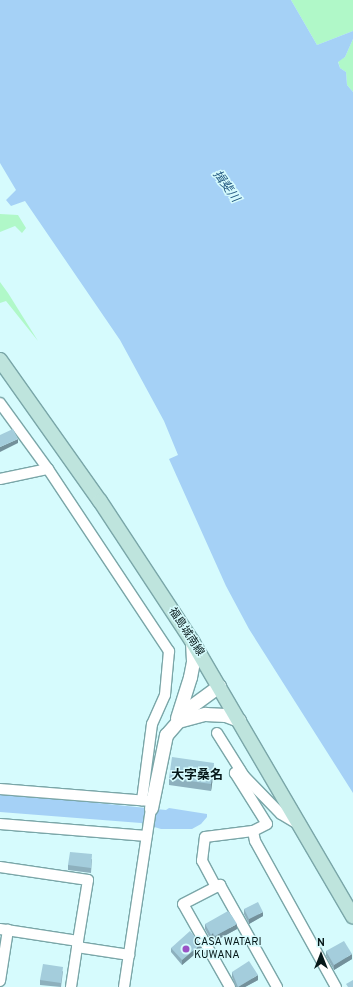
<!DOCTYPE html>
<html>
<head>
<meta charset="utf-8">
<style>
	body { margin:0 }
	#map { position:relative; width:353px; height:987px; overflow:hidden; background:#d6fbfd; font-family:Overpass,"Noto Sans JP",sans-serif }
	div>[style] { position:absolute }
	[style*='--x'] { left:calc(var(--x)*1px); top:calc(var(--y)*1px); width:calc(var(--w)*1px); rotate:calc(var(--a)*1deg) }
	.green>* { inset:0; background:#b0f8c8 }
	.water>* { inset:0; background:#a5d1f6 }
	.roads { filter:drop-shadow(1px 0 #7aa6a8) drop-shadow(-1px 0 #7aa6a8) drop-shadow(0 1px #7aa6a8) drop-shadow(0 -1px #7aa6a8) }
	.minor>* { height:10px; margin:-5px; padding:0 5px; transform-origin:5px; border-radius:5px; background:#fff }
	.tertiary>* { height:13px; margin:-6.5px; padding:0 6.5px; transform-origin:6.5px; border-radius:6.5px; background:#fff }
	.secondary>* { height:14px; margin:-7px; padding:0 7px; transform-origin:7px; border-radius:7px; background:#bee4dd }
	.wall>* { inset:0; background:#8db0bd }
	.shaded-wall>* { inset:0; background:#73909a }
	.building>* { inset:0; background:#a4cddc }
	.dots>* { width:11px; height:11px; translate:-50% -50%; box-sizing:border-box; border:2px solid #d6fbfd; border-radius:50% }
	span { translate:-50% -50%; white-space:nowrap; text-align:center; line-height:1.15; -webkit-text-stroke:3px #d6fbfd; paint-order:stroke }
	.street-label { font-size:11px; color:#061819 }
	.poi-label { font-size:11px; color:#061819 }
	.left { translate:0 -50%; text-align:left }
	.water-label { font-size:12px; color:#225881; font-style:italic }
	.quarter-label { font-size:13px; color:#061819; font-weight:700 }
	.north { position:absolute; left:301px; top:935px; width:40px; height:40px; -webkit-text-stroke:3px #d6fbfd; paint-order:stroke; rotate:0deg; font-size:11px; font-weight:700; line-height:16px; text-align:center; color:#061819 }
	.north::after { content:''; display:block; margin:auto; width:14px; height:18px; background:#061819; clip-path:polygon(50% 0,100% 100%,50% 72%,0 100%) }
</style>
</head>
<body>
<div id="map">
	<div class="green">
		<i style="clip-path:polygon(291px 0,353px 0,353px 31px,317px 45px)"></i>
		<i style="clip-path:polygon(353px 39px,353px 92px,347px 85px,346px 72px,340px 68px,338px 61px,345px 57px)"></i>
		<i style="clip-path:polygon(0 214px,18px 215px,26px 228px,22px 233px,15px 226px,0 232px)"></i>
		<i style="clip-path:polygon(0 282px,8px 293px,38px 341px,6px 301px,0 303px)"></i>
	</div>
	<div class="water">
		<i style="clip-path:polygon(0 0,291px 0,317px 45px,353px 31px,353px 39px,345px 57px,338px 62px,340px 68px,346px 72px,347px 85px,353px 92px,353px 793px,249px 629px,226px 586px,169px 459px,178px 455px,164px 421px,120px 340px,25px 201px,11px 206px,6px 200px,16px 190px,0 163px)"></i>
		<i style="clip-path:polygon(0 793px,166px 810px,169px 808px,207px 814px,207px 817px,201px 824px,192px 829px,161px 829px,141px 823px,0 812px)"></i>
	</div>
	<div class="roads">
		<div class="minor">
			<i style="--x:0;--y:403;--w:82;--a:54"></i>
			<i style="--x:48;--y:469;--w:219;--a:56.4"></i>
			<i style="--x:169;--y:651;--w:44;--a:95.2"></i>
			<i style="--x:165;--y:695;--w:32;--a:114"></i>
			<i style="--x:152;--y:724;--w:77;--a:97.5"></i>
			<i style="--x:0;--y:479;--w:49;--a:-11.8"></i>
			<i style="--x:217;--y:733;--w:51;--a:57.9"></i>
			<i style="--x:244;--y:776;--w:53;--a:45.8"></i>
			<i style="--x:281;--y:814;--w:21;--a:31"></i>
			<i style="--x:240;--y:770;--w:6;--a:149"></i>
			<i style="--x:235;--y:773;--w:60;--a:57.9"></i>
			<i style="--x:267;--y:824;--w:16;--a:153"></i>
			<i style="--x:253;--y:831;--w:10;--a:79"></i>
			<i style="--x:255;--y:841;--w:167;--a:61"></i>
			<i style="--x:0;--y:789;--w:148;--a:4.6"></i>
			<i style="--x:0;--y:824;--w:147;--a:4.7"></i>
			<i style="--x:0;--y:867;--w:89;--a:8.4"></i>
			<i style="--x:88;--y:880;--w:62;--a:99.3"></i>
			<i style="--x:216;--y:887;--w:30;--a:-118"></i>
			<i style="--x:202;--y:861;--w:24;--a:-83"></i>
			<i style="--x:205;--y:837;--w:48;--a:-7.1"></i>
			<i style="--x:0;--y:929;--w:79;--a:8.7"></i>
			<i style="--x:78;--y:941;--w:47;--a:98.7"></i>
			<i style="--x:77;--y:947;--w:53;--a:8.7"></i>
			<i style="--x:0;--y:981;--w:52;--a:-81.1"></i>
			<i style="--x:124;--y:987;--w:181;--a:-81.4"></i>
			<i style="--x:230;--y:987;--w:95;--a:-119.5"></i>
			<i style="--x:183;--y:904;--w:42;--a:-27.2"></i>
			<i style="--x:220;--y:885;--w:117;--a:60.8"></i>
		</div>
		<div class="tertiary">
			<i style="--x:177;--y:718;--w:43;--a:-72.4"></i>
			<i style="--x:190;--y:677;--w:16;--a:-79"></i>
			<i style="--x:193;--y:661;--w:20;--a:-93"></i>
			<i style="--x:178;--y:721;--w:28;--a:-15"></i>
			<i style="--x:205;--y:714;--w:20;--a:3"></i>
			<i style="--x:225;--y:715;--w:15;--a:20"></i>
			<i style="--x:151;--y:808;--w:75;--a:-78.4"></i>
			<i style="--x:166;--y:735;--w:37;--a:-49"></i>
			<i style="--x:190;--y:707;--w:36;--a:-36"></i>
		</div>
		<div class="secondary">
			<i style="--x:0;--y:360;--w:173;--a:54.7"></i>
			<i style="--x:100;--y:501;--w:168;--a:56.7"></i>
			<i style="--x:192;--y:641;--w:319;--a:59.7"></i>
		</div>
	</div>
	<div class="wall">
		<i style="clip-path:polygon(214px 770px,211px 791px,169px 785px,169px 778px)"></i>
		<i style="clip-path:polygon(92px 859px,91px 873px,68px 870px,68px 865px)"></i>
		<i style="clip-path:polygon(244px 909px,263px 916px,249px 924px,244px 914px)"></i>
		<i style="clip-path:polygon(205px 924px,237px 929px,215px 941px,213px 938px,211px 940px,205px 929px)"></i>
		<i style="clip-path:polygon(171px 948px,201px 949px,182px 965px,171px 952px)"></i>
		<i style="clip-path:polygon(326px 951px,352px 959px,334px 970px,326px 956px)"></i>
		<i style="clip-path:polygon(63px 971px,61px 987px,40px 985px,40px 980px)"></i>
		<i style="clip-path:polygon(232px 972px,258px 980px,245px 987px,236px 987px,232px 977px)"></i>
	</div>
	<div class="shaded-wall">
		<i style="clip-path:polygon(18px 439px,18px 443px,0 452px,0 447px)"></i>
		<i style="clip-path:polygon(214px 763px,214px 770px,211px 791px,211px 784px)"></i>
		<i style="clip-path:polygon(263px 912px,263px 916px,249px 924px,249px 919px)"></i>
		<i style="clip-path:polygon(237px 924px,237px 929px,215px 941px,215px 936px)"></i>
		<i style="clip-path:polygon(213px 933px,213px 938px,211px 940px,211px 935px)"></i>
		<i style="clip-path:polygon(201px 944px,201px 949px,182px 965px,182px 960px)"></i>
		<i style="clip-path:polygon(352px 954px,352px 959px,334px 970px,334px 965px)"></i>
		<i style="clip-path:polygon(258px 975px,258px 980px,245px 987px,238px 987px)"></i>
	</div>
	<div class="building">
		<i style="clip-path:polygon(13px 429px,18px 439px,0 447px,0 435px)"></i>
		<i style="clip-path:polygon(172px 757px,214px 763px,211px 784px,169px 778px)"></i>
		<i style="clip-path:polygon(70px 852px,92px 854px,91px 868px,68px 865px)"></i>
		<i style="clip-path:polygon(258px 902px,263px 912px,249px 919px,244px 909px)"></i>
		<i style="clip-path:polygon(228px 911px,232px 916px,237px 924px,215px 936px,213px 933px,211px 935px,205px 924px)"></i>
		<i style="clip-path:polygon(190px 931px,201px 944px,182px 960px,171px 948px)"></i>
		<i style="clip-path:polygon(344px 941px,352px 954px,334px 965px,326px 951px)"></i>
		<i style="clip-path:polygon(249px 961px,258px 975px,238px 987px,232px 972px)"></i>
		<i style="clip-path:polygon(43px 964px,63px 967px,61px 983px,40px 980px)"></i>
		<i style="clip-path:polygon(353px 980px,353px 987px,348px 987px,346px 984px)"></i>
	</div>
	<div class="dots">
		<i style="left:186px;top:949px;background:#9a52c5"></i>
	</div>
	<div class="street-label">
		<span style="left:186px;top:632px;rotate:57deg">福島城南線</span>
	</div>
	<div class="poi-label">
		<span class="left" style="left:194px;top:949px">CASA WATARI<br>KUWANA</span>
	</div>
	<div class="water-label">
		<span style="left:225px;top:187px;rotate:54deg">揖斐川</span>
	</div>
	<div class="quarter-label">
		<span style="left:197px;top:776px">大字桑名</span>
	</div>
	<div class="north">N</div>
</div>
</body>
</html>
